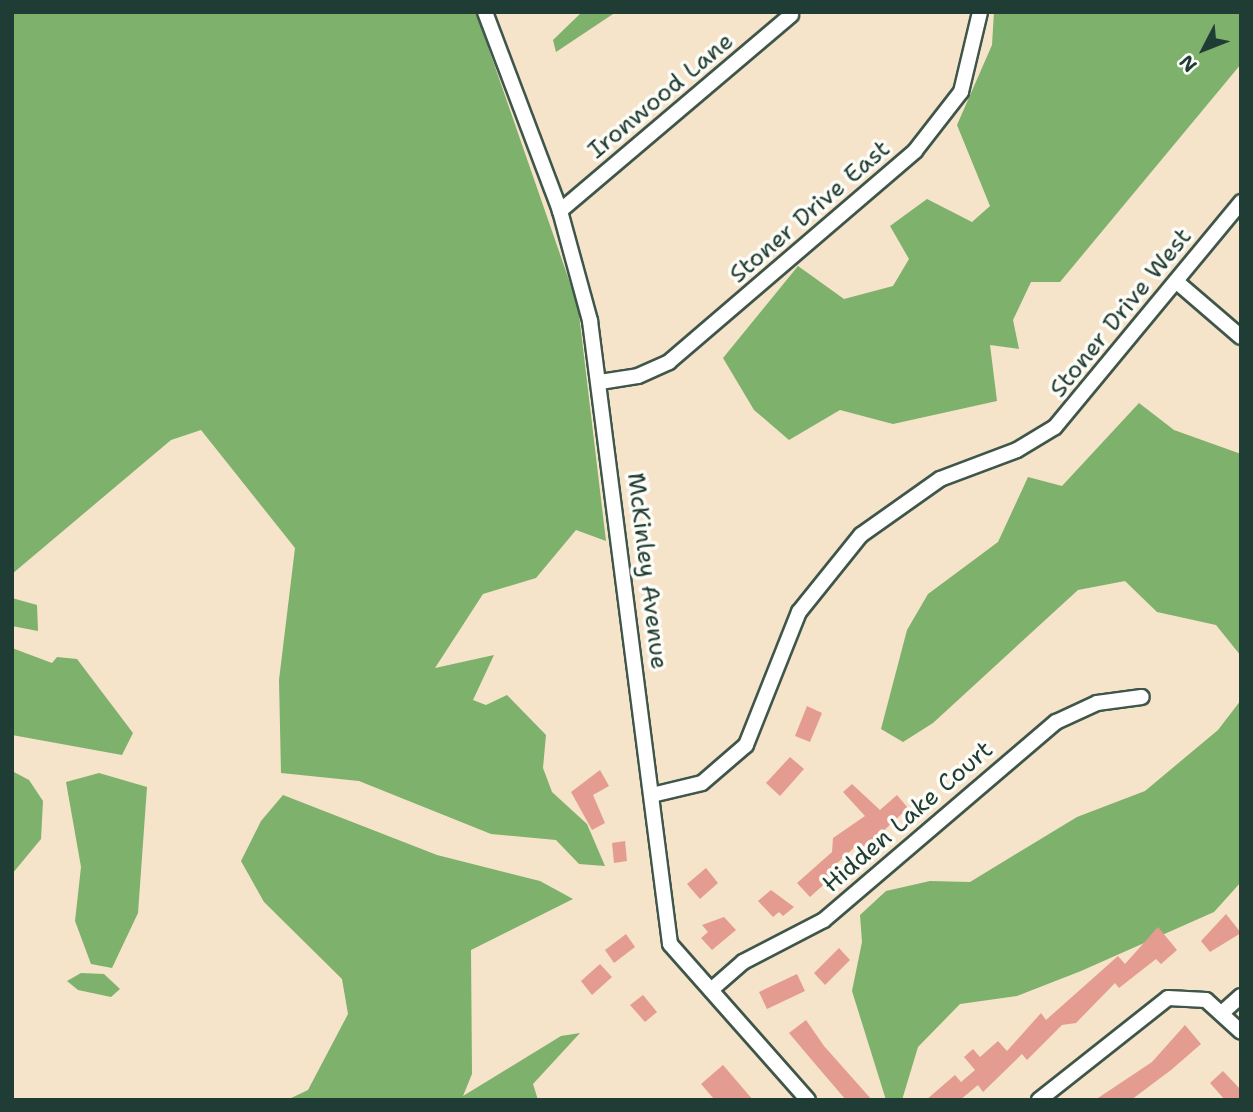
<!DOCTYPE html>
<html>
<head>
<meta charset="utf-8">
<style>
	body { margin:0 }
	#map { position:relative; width:1253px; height:1112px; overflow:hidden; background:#f5e3ca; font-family:"Shantell Sans",sans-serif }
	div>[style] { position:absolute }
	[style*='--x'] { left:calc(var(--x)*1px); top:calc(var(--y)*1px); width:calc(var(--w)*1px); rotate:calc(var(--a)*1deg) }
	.forest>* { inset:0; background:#7db16c }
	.building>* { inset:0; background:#e59c90 }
	.roads { filter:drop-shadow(2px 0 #3f564a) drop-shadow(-2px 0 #3f564a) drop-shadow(0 2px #3f564a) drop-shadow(0 -2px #3f564a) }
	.minor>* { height:14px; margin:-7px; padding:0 7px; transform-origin:7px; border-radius:7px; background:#fff }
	span { translate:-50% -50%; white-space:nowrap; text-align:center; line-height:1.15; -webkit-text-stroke:7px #fdfcf7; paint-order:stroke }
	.street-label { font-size:24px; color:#1f3d34 }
	.frame { position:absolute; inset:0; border:14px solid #1f3d34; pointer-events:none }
	.north { position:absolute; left:1169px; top:14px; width:70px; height:70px; -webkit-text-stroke:5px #fdfcf7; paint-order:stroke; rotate:228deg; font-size:19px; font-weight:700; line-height:28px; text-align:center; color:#1f3d34 }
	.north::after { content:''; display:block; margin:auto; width:24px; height:32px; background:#1f3d34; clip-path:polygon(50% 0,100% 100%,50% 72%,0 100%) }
</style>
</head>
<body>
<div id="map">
	<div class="forest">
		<i style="clip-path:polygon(12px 12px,476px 12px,578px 306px,606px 541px,576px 530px,536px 578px,483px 594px,435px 668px,494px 655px,473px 700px,486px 705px,507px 695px,546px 735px,543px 768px,552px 792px,587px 824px,605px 866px,579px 864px,556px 840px,491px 834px,359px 781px,281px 773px,279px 680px,295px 548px,201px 430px,171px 440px,12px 574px)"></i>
		<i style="clip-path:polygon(582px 12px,616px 12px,556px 52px,553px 40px)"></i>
		<i style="clip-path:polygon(994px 12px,1241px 12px,1241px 64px,1060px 282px,1031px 282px,1013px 320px,1019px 349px,990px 345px,997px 401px,893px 424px,840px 410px,789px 440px,754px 410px,723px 358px,798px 266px,844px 299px,893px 286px,909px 259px,890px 226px,927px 199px,972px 222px,990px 206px,957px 125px,992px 45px)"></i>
		<i style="clip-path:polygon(1139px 403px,1174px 430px,1241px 454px,1241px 656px,1216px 625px,1157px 612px,1125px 581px,1078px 590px,933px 723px,903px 742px,881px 729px,907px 630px,928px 594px,998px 542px,1028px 477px,1062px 486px)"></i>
		<i style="clip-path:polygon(12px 598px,37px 605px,38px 631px,12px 626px)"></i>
		<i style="clip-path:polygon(12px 648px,52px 663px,57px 657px,77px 659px,133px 733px,122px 755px,12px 735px)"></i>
		<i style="clip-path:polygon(1241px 700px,1241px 882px,1214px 912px,1081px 971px,1017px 996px,960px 1004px,918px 1047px,902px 1100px,886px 1100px,852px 991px,862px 942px,860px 915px,886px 891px,930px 881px,970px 882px,1077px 817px,1145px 791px,1218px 730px)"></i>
		<i style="clip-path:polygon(12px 771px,29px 780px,43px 801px,41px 839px,12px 874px)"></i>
		<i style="clip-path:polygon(99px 773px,147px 787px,138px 913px,112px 968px,91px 964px,75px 921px,81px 867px,66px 782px)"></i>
		<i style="clip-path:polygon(283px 795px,437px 855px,540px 881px,573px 899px,471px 950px,472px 1074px,463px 1096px,561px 1036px,580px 1033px,533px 1084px,538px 1100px,287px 1100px,308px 1090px,348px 1014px,342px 979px,264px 902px,241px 861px,261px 821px)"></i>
		<i style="clip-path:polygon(81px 973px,104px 974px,120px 989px,111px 997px,78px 990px,67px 981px)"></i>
	</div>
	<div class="building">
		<i style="clip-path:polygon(807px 706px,822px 713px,810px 742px,795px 736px)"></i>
		<i style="clip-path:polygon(790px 757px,804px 769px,780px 796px,766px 783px)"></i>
		<i style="clip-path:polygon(600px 770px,609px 786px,593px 795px,605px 823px,592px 830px,571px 792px)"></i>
		<i style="clip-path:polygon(852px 784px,880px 810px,897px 795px,908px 808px,861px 852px,856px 846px,835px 865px,840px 870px,810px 897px,797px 883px,832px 852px,833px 838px,865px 816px,843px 792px)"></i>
		<i style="clip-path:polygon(625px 841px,627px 861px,614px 863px,612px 843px)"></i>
		<i style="clip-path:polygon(706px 868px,718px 883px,700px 899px,687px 884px)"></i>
		<i style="clip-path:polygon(771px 890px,794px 907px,783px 916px,779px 912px,773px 917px,758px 901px)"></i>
		<i style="clip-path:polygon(1226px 914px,1241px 933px,1210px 952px,1201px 941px)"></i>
		<i style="clip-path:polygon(724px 917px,736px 930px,712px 950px,701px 938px,708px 932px,702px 925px)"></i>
		<i style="clip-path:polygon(1158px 927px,1177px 950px,1161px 964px,1156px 959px,1119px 988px,1115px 983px,1076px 1023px,1062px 1025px,1027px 1060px,1022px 1054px,983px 1092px,978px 1085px,960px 1100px,926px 1100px,955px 1075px,961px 1082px,975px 1070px,964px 1057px,973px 1049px,980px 1057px,998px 1041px,1007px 1051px,1041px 1013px,1046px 1020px,1118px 956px,1125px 964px)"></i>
		<i style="clip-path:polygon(626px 934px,635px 947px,614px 963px,605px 950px)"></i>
		<i style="clip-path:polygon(839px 948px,850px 960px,825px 985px,814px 973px)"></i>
		<i style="clip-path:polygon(600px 964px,612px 977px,592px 995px,581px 981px)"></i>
		<i style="clip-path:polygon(797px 974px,805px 991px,767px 1009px,759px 992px)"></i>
		<i style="clip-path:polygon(643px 995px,657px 1012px,645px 1022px,630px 1005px)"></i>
		<i style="clip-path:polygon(806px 1020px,824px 1046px,872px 1100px,846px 1100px,816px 1065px,789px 1033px)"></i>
		<i style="clip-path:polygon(1185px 1025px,1201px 1044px,1171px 1070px,1131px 1100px,1095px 1100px,1152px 1062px)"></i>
		<i style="clip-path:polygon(723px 1065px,753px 1100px,714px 1099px,701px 1084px)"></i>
		<i style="clip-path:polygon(1223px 1071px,1241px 1090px,1241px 1100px,1225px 1100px,1210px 1083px)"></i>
	</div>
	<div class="roads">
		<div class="minor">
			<i style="--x:485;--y:12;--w:213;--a:69.3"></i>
			<i style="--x:560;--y:211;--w:114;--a:74.7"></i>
			<i style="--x:590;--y:321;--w:628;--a:82.68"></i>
			<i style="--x:670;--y:944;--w:208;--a:48.5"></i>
			<i style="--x:560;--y:211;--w:303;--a:-40.3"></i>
			<i style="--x:1177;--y:282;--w:84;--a:40.7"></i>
			<i style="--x:600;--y:382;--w:38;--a:-9"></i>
			<i style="--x:638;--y:376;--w:34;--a:-24"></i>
			<i style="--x:669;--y:362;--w:324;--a:-40.6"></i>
			<i style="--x:915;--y:151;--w:75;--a:-52.1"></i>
			<i style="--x:961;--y:92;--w:82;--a:-76.6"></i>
			<i style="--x:652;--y:795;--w:51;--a:-13.5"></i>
			<i style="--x:702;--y:783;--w:58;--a:-40.8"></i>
			<i style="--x:746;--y:745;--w:143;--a:-68.3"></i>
			<i style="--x:799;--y:612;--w:99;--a:-51.2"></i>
			<i style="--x:861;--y:535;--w:97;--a:-35.3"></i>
			<i style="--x:940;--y:479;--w:82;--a:-20.6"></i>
			<i style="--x:1017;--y:450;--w:44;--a:-31.2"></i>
			<i style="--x:1055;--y:427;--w:292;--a:-50.4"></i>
			<i style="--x:711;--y:990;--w:43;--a:-41.2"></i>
			<i style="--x:743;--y:962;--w:91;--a:-27.4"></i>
			<i style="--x:824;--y:920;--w:305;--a:-40.5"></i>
			<i style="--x:1056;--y:722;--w:45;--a:-24.9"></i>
			<i style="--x:1097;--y:703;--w:45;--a:-7.6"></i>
			<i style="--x:1223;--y:1012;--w:24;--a:-42"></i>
			<i style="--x:1039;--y:1100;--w:164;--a:-38.3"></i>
			<i style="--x:1168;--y:998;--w:38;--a:3"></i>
			<i style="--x:1206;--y:1000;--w:47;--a:42.4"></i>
		</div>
	</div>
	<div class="street-label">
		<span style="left:661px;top:96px;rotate:-40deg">Ironwood Lane</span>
		<span style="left:810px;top:212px;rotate:-41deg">Stoner Drive East</span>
		<span style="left:1121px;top:313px;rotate:-51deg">Stoner Drive West</span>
		<span style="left:647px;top:571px;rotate:83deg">McKinley Avenue</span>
		<span style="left:908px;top:817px;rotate:-41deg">Hidden Lake Court</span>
	</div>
	<div class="frame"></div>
	<div class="north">N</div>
</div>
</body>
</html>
